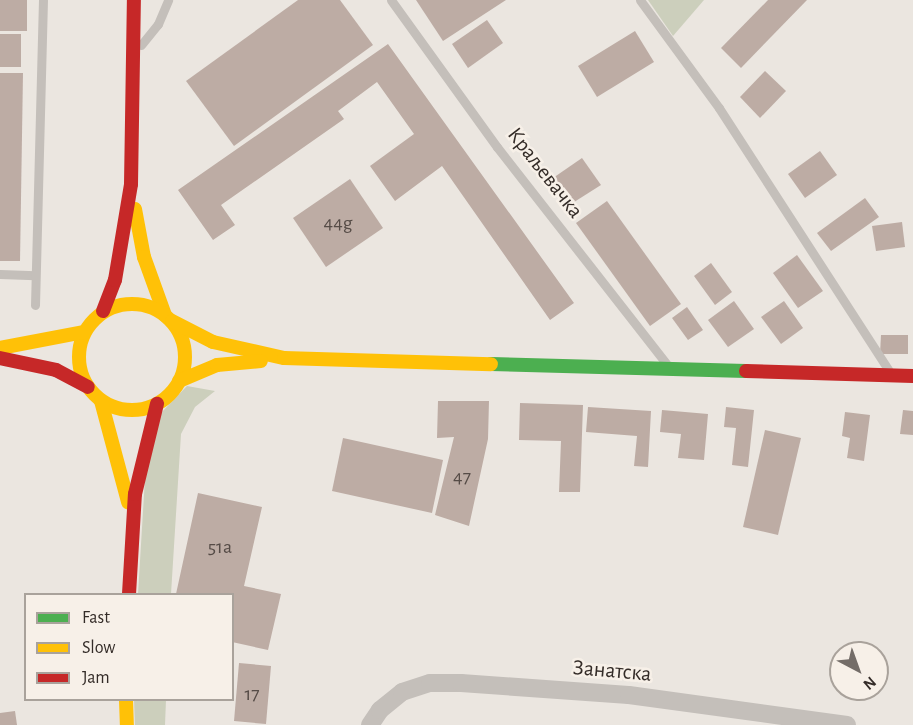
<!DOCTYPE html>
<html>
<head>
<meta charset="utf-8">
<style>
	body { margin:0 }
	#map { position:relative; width:913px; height:725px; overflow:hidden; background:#ebe6e0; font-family:"Alegreya Sans",sans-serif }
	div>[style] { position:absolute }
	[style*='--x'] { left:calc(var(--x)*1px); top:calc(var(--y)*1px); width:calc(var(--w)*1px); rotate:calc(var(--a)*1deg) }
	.green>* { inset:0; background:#cccfbc }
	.building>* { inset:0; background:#bdaca4 }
	.lane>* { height:9px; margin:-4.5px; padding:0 4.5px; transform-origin:4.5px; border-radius:4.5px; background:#c4bfba }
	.street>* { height:18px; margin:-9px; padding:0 9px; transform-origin:9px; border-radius:9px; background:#c4bfba }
	.fast>* { height:14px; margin:-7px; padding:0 7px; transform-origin:7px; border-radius:7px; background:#4caf50 }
	.slow>* { height:14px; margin:-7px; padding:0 7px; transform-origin:7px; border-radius:7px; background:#ffc107 }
	.slow>.ring { margin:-7px; padding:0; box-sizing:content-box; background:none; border:14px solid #ffc107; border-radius:50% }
	.jam>* { height:14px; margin:-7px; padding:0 7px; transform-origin:7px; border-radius:7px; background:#c62828 }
	span { translate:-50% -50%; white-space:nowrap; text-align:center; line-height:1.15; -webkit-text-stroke:5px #f7f0e8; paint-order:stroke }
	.number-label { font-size:20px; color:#564c47 }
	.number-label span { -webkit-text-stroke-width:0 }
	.street-label { font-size:22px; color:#342c28 }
	.legend { position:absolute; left:24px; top:593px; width:210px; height:108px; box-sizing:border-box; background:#f7f0e8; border:2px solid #a9a29b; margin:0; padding:8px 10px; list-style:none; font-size:18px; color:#342c28 }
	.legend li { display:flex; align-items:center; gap:12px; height:30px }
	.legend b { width:30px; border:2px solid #a9a29b }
	.north { position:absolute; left:829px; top:641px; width:60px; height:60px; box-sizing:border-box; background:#f7f0e8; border:2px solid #a9a29b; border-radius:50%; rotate:139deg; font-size:16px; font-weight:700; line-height:24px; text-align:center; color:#342c28 }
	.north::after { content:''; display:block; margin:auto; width:21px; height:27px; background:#746d68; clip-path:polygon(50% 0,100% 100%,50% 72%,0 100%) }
</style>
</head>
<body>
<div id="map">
	<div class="green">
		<i style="clip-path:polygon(648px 0,704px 0,673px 36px)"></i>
		<i style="clip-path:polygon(187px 386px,215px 391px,195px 407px,181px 434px,171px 594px,138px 594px,145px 478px,160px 414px)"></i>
		<i style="clip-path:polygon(134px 700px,166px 700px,165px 725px,135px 725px)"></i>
	</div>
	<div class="building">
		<i style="clip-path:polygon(0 0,27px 0,27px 31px,0 31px)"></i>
		<i style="clip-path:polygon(298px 0,340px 0,373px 45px,234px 146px,186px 81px)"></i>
		<i style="clip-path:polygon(416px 0,506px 0,443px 41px)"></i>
		<i style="clip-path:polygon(768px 0,807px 0,741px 68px,721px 48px)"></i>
		<i style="clip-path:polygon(487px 20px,503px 43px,468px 68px,452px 44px)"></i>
		<i style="clip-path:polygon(635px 31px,654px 62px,597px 97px,578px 66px)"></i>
		<i style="clip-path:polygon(0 34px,21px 34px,21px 67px,0 67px)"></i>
		<i style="clip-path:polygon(388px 44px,574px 303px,550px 320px,442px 166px,395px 201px,370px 166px,414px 134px,377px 82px,338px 111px,344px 119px,221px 205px,235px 225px,213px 240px,178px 190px)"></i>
		<i style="clip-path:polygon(765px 71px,786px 91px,760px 118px,740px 97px)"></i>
		<i style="clip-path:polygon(0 73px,23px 73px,20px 261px,0 261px)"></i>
		<i style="clip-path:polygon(820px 151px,837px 175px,805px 198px,788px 174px)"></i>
		<i style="clip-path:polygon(582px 158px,601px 185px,571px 204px,553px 178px)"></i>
		<i style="clip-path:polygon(350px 179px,383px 228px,326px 267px,293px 218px)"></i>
		<i style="clip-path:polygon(865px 198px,879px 217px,831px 251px,817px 233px)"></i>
		<i style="clip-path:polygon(607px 201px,681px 304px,650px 326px,576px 223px)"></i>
		<i style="clip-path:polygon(902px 222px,905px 247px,876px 251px,872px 226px)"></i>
		<i style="clip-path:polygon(797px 255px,823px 291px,798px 308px,773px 273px)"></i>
		<i style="clip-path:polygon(711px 263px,732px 292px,715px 305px,694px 276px)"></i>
		<i style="clip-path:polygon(734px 301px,754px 329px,728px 347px,708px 320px)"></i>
		<i style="clip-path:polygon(784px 301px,803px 328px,781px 344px,761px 317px)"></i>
		<i style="clip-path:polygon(687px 307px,703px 330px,688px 340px,672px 318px)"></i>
		<i style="clip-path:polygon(881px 335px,908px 335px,908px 354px,880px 354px)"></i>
		<i style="clip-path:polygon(438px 401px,489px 401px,488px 439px,469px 526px,435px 515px,454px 437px,437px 438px)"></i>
		<i style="clip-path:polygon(520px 403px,583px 405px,580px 492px,559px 492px,561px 441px,519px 440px)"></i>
		<i style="clip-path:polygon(588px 407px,651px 411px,648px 467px,634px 466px,637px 436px,586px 432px)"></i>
		<i style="clip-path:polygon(726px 407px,754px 410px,748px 467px,732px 465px,736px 428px,724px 427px)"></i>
		<i style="clip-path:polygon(662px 410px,708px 414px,704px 460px,678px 458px,681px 434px,660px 432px)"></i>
		<i style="clip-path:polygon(903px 410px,913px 411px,913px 435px,900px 434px)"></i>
		<i style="clip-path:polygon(845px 412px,870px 415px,864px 461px,847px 458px,850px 438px,842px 436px)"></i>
		<i style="clip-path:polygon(765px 430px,801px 438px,778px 535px,743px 527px)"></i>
		<i style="clip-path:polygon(343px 438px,443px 460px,432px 513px,332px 491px)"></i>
		<i style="clip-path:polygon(198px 493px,262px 507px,244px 586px,281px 594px,268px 650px,232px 642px,232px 594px,176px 594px)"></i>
		<i style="clip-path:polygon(239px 663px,271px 666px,266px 724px,234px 721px)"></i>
		<i style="clip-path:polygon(15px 711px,17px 725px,0 725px,0 713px)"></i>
	</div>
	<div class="lane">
		<i style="--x:391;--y:0;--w:181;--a:54.2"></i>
		<i style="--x:497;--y:147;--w:278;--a:52"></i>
		<i style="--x:640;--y:0;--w:134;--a:53.8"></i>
		<i style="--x:719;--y:108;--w:317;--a:57.1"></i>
		<i style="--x:141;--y:45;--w:27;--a:-51"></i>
		<i style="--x:158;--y:24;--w:26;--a:-67"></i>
		<i style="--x:0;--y:274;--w:35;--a:2"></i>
		<i style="--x:35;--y:305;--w:305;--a:-88.5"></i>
	</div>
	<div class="street">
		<i style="--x:370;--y:725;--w:18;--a:-56"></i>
		<i style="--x:380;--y:710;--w:28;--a:-39"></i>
		<i style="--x:402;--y:692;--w:29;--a:-18"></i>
		<i style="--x:430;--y:683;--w:31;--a:0"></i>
		<i style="--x:461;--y:683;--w:168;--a:4.1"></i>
		<i style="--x:629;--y:695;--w:220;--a:7.8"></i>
	</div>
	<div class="fast">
		<i style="--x:491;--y:364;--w:255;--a:1.6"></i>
	</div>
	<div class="slow">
		<i style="--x:135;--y:209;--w:49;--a:79.4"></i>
		<i style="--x:144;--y:257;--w:62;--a:70.1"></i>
		<i class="ring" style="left:79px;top:304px;width:92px;height:92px"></i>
		<i style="--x:172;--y:321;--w:46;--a:27.1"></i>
		<i style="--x:213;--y:342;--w:73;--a:12.7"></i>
		<i style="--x:284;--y:358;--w:207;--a:1.7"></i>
		<i style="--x:0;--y:348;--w:86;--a:-10.8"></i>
		<i style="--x:179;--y:381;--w:41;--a:-22.8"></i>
		<i style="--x:217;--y:365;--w:44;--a:-5.2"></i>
		<i style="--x:101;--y:401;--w:105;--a:75"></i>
		<i style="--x:126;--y:700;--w:25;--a:88"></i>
	</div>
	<div class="jam">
		<i style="--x:103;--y:311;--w:33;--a:-69"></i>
		<i style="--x:115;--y:280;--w:97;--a:-80.5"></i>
		<i style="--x:131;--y:184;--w:184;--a:-89.1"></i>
		<i style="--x:0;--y:358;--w:57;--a:12.1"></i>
		<i style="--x:56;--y:370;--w:36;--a:28"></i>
		<i style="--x:746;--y:371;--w:167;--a:1.7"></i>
		<i style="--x:129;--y:594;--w:100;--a:-86.6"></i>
		<i style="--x:135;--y:494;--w:93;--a:-76.3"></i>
	</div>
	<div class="number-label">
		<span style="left:338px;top:223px">44g</span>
		<span style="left:462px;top:477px">47</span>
		<span style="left:220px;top:547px">51a</span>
		<span style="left:252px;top:694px">17</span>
	</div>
	<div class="street-label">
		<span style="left:545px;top:173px;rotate:52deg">Краљевачка</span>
		<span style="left:612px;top:671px;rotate:5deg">Занатска</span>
	</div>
	<ul class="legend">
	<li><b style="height:8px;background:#4caf50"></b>Fast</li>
	<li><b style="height:8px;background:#ffc107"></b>Slow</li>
	<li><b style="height:8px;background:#c62828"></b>Jam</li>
	</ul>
	<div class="north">N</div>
</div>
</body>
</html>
